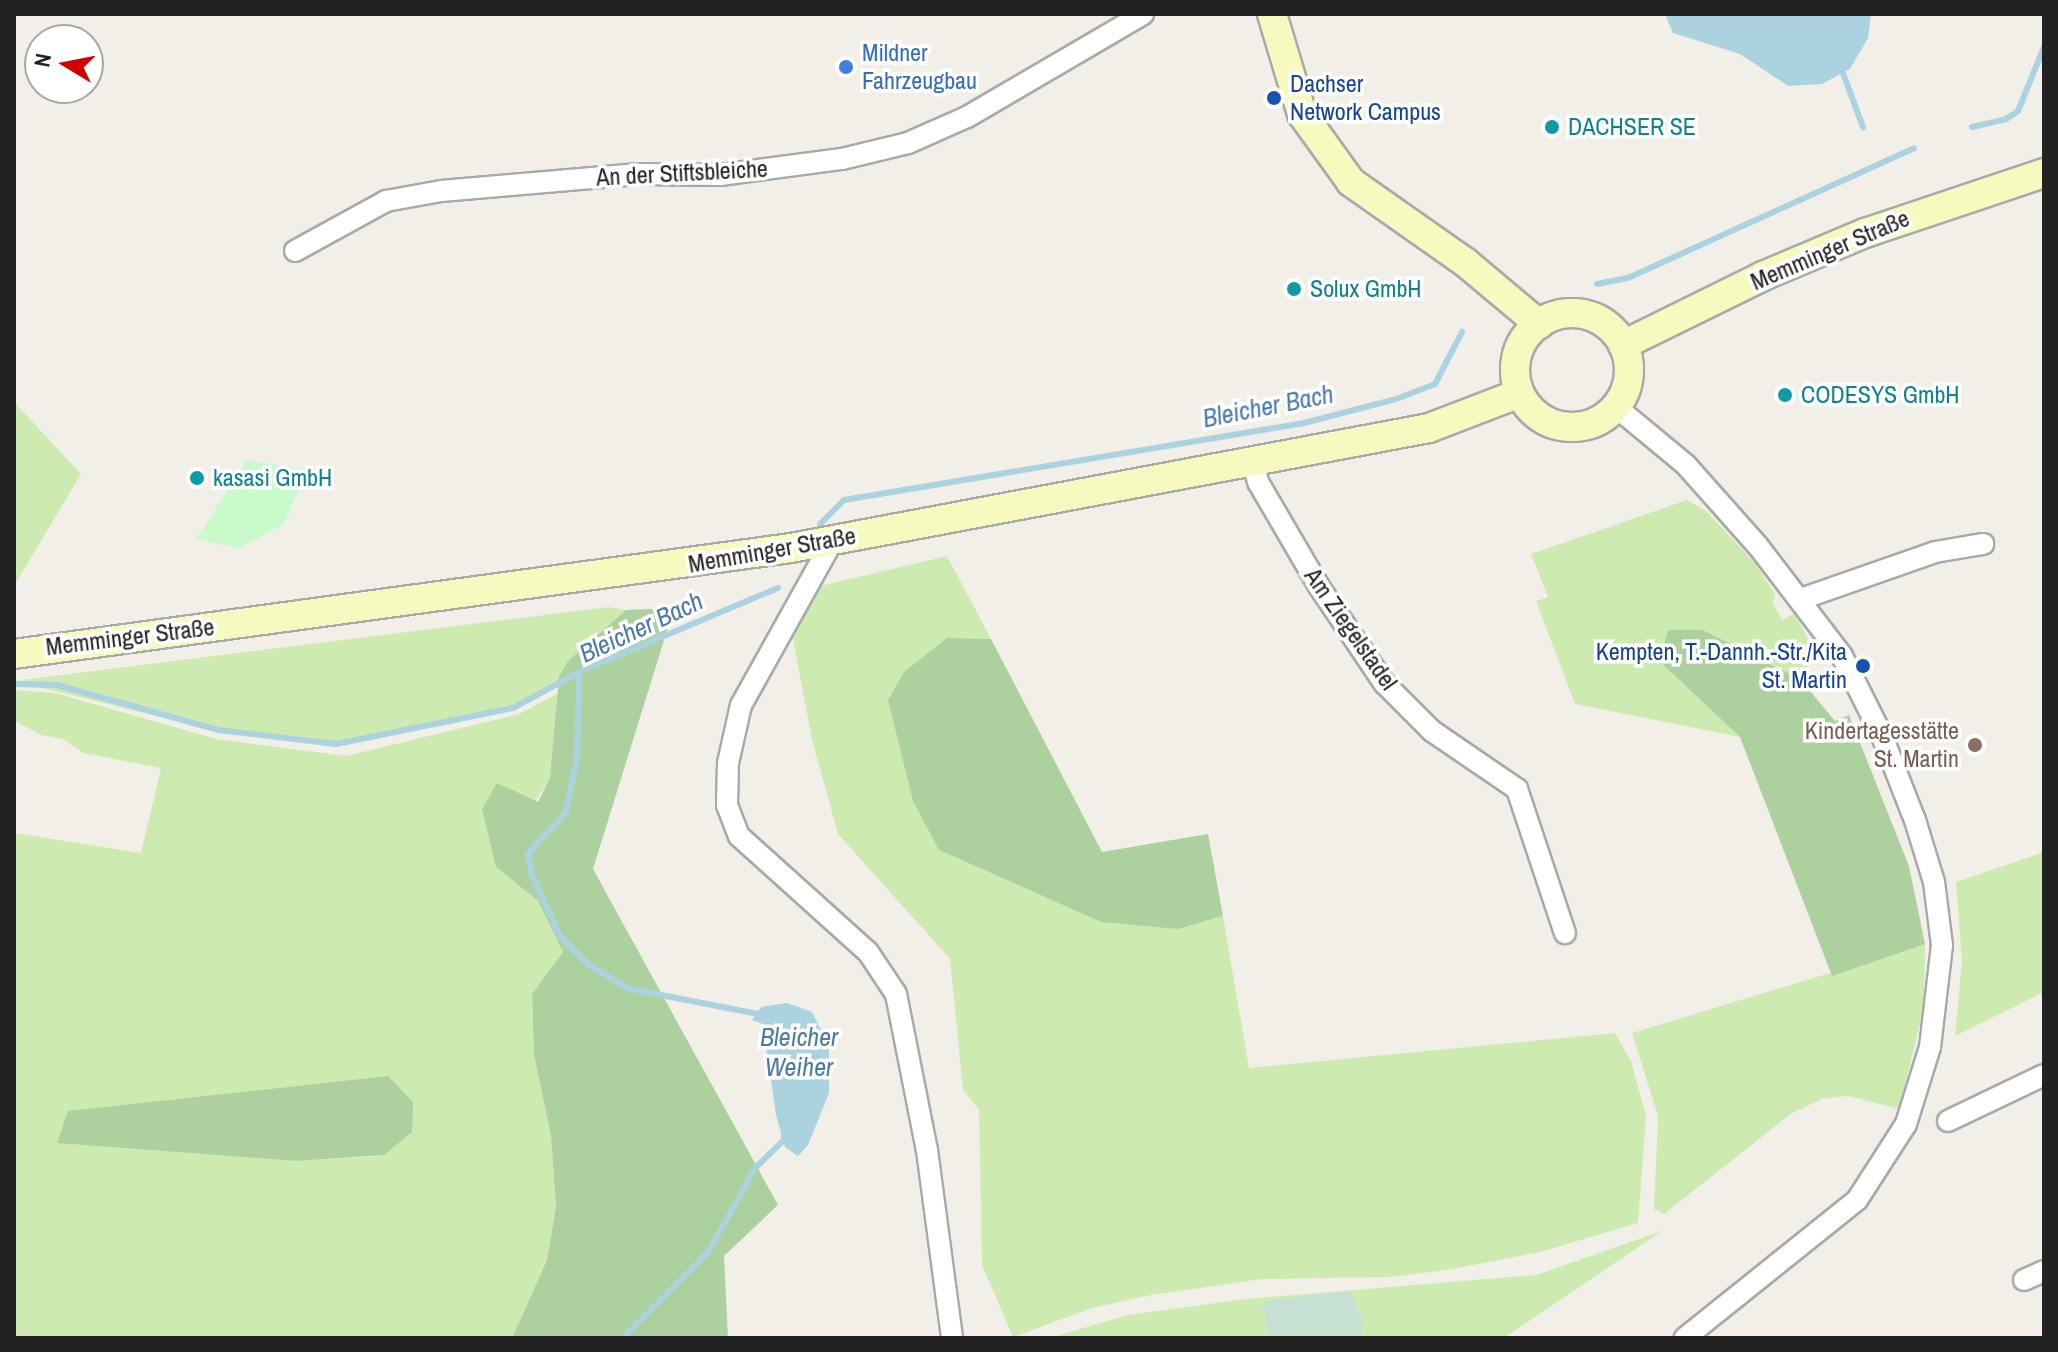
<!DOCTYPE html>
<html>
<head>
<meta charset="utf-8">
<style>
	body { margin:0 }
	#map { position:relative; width:2058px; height:1352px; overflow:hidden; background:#f2efe9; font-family:"Archivo Narrow",sans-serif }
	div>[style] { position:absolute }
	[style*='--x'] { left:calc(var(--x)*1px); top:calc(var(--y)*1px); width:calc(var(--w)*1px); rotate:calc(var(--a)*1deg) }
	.grass>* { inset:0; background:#cdebb0 }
	.forest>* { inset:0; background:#add19e }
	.wetland>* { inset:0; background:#c6e0d4 }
	.park>* { inset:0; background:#c8facc }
	.water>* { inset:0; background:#aad3df }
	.stream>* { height:6px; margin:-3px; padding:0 3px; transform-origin:3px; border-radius:3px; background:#aad3df }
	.roads { filter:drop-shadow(2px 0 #a9a9a9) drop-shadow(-2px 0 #a9a9a9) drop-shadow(0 2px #a9a9a9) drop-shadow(0 -2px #a9a9a9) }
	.street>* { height:20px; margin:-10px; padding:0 10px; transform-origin:10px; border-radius:10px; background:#fff }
	.secondary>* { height:28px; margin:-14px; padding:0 14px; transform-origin:14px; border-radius:14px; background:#f7fabf }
	.secondary>.ring { margin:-14px; padding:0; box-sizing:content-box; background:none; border:28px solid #f7fabf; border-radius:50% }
	.dots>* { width:22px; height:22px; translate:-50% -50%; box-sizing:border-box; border:4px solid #fff; border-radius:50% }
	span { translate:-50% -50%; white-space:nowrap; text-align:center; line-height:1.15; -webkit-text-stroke:7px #fff; paint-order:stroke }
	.shop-label { font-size:24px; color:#366cbe }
	.left { translate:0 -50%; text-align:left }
	.transit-label { font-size:24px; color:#164399 }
	.right { translate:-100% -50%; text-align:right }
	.culture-label { font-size:24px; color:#0d838f }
	.street-label { font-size:24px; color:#222 }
	.education-label { font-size:24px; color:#785e54 }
	.water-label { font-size:26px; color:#4a7aab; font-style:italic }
	.frame { position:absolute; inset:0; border:16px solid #222; pointer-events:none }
	.north { position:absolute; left:24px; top:24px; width:80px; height:80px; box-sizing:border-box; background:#fff; border:2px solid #a7a7a7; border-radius:50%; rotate:280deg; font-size:22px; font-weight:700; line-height:32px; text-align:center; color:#222 }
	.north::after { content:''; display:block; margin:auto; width:28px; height:36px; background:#d40000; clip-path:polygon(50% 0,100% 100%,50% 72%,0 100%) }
</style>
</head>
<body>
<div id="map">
	<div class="grass">
		<i style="clip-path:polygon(14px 402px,81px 474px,14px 586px)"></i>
		<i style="clip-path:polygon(1687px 500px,1705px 510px,1755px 563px,1775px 594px,1773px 603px,1782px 620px,1794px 614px,1817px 654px,1800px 679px,1703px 630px,1659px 661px,1740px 737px,1575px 704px,1536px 601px,1548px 597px,1531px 554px)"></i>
		<i style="clip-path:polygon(947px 556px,991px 639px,947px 638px,939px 850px,1044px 897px,1178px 929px,1223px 916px,1249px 1068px,1615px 1033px,1631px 1061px,1646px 1116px,1638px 1223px,1540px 1252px,1447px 1270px,1390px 1277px,1262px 1279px,1151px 1295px,1092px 1308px,1013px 1337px,982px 1265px,979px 1110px,963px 1090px,950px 959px,838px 834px,812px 740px,792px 634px,816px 587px)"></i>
		<i style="clip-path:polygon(608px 607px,626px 610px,568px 661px,559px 682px,514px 706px,347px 745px,218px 731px,14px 681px)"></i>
		<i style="clip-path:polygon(evenodd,14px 690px,55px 693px,216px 739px,346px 756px,519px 714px,559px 693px,550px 777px,496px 867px,538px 901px,563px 952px,532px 994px,534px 1055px,551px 1136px,556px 1206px,547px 1260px,512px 1338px,14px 1338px,14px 833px,141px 853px,161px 768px,83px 753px,63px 739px,41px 735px,14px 720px,14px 690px,58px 1143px,384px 1156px,296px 1161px,58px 1143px)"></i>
		<i style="clip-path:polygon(2044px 852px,2044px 992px,1955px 1036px,1962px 961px,1956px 882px)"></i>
		<i style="clip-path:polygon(1925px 944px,1924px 1007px,1899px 1109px,1848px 1096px,1822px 1099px,1792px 1113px,1664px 1214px,1654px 1209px,1658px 1116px,1632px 1033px)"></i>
		<i style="clip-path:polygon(1662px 1231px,1504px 1338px,1053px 1337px,1128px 1315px,1245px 1299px,1536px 1275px)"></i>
	</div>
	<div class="forest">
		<i style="clip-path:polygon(674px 608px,593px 869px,778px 1205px,724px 1256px,728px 1338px,512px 1338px,547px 1260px,556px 1206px,551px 1136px,534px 1055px,532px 994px,563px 952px,538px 901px,496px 867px,482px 809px,497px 783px,538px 802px,550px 777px,559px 677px,568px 661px,626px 610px)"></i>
		<i style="clip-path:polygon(1668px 630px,1703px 630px,1800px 679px,1835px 721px,1849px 715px,1909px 866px,1925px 944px,1832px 976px,1740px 737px,1659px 661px)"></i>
		<i style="clip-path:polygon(947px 638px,991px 639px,1102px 852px,1208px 834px,1223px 916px,1178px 929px,1101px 922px,939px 850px,913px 801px,888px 700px,904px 672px)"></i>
		<i style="clip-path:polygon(388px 1076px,413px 1102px,412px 1132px,384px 1155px,296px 1161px,57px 1143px,68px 1111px)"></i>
	</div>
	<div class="wetland">
		<i style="clip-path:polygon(1351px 1291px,1363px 1324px,1360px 1338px,1268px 1338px,1263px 1301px)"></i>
	</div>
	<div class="park">
		<i style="clip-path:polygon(247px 460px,307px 470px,284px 524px,240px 548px,196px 539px)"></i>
	</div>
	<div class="water">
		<i style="clip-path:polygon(1665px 14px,1871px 14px,1868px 38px,1850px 69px,1822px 84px,1788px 86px,1740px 54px,1673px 33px)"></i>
		<i style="clip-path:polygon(787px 1003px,812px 1012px,829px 1046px,829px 1093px,808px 1145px,798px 1156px,785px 1147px,776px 1115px,763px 1024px,752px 1020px,761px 1007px)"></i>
	</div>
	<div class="stream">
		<i style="--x:1843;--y:73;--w:58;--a:69.7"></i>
		<i style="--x:1972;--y:127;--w:35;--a:-13"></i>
		<i style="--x:2006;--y:119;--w:14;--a:-34"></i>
		<i style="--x:2018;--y:111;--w:69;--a:-67.9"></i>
		<i style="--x:1597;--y:284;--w:32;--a:-11"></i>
		<i style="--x:1628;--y:278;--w:314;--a:-24.4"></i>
		<i style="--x:820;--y:524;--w:34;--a:-45"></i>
		<i style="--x:844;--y:500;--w:462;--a:-9.5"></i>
		<i style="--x:1300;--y:424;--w:99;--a:-14.6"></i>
		<i style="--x:1396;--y:399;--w:42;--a:-21"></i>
		<i style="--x:1435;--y:384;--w:59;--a:-62.6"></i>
		<i style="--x:14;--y:684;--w:43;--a:1.3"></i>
		<i style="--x:57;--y:685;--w:167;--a:15.6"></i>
		<i style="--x:218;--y:730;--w:119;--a:6.8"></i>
		<i style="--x:336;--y:744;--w:181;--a:-11.5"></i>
		<i style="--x:513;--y:708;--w:75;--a:-28.6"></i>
		<i style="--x:758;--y:1014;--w:130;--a:-168.9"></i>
		<i style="--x:630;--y:989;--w:46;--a:-150.1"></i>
		<i style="--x:590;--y:966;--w:42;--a:-135"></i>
		<i style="--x:560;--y:936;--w:66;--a:-115"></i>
		<i style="--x:532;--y:876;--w:22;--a:-100"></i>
		<i style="--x:528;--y:854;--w:57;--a:-47.9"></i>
		<i style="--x:566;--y:812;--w:55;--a:-78.5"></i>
		<i style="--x:577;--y:758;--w:86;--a:-88.7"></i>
		<i style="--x:579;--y:672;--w:216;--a:-22.9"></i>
		<i style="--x:623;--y:1338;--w:122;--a:-45.3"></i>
		<i style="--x:709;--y:1251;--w:95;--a:-61"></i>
		<i style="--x:755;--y:1168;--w:40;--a:-44"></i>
		<i style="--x:784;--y:1140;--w:7;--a:-90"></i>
	</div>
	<div class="roads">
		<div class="street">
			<i style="--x:295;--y:251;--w:104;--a:-28.8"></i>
			<i style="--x:386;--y:201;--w:56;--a:-10.3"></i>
			<i style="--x:441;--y:191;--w:198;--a:-4.9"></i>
			<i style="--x:638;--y:174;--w:82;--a:0.7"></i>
			<i style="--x:720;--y:175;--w:123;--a:-7.5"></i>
			<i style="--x:842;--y:159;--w:68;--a:-13.6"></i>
			<i style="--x:908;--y:143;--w:64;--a:-23.8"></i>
			<i style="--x:967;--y:117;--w:204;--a:-30.3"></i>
			<i style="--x:1616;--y:407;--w:91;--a:39.6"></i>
			<i style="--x:1686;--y:465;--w:108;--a:48.4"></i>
			<i style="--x:1758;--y:546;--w:138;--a:52.6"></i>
			<i style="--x:1842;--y:656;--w:89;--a:63.4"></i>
			<i style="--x:1882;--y:736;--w:90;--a:68.6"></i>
			<i style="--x:1915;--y:820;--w:65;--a:73"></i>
			<i style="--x:1934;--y:882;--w:64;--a:82.8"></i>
			<i style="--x:1942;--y:945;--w:103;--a:96.7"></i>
			<i style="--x:1930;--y:1047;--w:81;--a:107.3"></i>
			<i style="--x:1906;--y:1124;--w:90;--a:122.8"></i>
			<i style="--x:1857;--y:1200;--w:221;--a:141.3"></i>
			<i style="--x:1253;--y:463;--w:20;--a:75"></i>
			<i style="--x:1258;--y:482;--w:123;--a:59.7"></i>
			<i style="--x:1320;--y:588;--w:115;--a:56"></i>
			<i style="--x:1384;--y:683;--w:68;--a:45"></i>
			<i style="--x:1432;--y:731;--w:103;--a:34.3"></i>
			<i style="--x:1517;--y:789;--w:152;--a:71.6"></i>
			<i style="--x:833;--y:540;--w:189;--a:119.1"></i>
			<i style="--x:741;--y:705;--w:59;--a:102.6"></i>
			<i style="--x:728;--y:763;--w:42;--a:91.4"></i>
			<i style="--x:727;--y:805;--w:33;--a:69"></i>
			<i style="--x:739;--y:836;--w:173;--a:42"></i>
			<i style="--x:868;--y:952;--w:50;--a:56.3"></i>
			<i style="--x:896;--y:994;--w:159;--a:78.8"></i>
			<i style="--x:927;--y:1150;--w:190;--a:82.4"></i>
			<i style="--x:1801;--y:599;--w:142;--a:-19.3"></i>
			<i style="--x:1935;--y:552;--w:49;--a:-9.5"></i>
			<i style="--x:1948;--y:1121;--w:106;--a:-25.6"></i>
			<i style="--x:2024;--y:1280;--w:22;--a:-24"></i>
		</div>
		<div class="secondary">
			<i style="--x:1272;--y:14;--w:104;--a:73.3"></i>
			<i style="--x:1302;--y:114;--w:84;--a:54.2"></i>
			<i style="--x:1351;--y:182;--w:139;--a:35.1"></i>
			<i style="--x:1465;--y:262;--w:97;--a:40"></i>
			<i class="ring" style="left:1515px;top:313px;width:86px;height:86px"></i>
			<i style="--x:1623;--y:345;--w:156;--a:-26.2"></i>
			<i style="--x:1763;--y:276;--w:111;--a:-22.9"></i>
			<i style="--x:1865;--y:233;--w:189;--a:-18.5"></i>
			<i style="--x:14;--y:654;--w:784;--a:-7.77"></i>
			<i style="--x:791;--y:548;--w:649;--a:-10.65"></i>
			<i style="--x:1429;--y:428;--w:97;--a:-21"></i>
		</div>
	</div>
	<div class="dots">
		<i style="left:846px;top:67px;background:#3f7fe0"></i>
		<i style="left:1274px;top:98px;background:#1a4fb4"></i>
		<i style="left:1552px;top:127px;background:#0f9aa8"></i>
		<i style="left:1294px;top:289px;background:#0f9aa8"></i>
		<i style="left:1785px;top:395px;background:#0f9aa8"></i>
		<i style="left:197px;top:478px;background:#0f9aa8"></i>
		<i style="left:1863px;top:666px;background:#1a4fb4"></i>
		<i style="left:1975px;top:745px;background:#8d6e63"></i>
	</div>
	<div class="shop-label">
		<span class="left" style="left:862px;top:67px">Mildner<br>Fahrzeugbau</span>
	</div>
	<div class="transit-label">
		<span class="left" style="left:1290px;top:98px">Dachser<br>Network Campus</span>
		<span class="right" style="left:1847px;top:666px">Kempten, T.-Dannh.-Str./Kita<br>St. Martin</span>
	</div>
	<div class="culture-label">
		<span class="left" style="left:1568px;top:127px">DACHSER SE</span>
		<span class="left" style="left:1310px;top:289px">Solux GmbH</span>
		<span class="left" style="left:1801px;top:395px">CODESYS GmbH</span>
		<span class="left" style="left:213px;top:478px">kasasi GmbH</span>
	</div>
	<div class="street-label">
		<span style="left:682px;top:173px;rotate:-3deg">An der Stiftsbleiche</span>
		<span style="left:1830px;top:250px;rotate:-23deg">Memminger Straße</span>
		<span style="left:772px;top:550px;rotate:-10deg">Memminger Straße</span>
		<span style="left:1351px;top:629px;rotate:55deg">Am Ziegelstadel</span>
		<span style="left:130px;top:637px;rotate:-7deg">Memminger Straße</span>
	</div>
	<div class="education-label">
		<span class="right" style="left:1959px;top:745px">Kindertagesstätte<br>St. Martin</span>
	</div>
	<div class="water-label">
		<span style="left:1268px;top:406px;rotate:-11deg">Bleicher Bach</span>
		<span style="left:641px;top:627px;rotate:-25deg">Bleicher Bach</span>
		<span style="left:799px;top:1052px">Bleicher<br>Weiher</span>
	</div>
	<div class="frame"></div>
	<div class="north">N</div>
</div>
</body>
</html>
